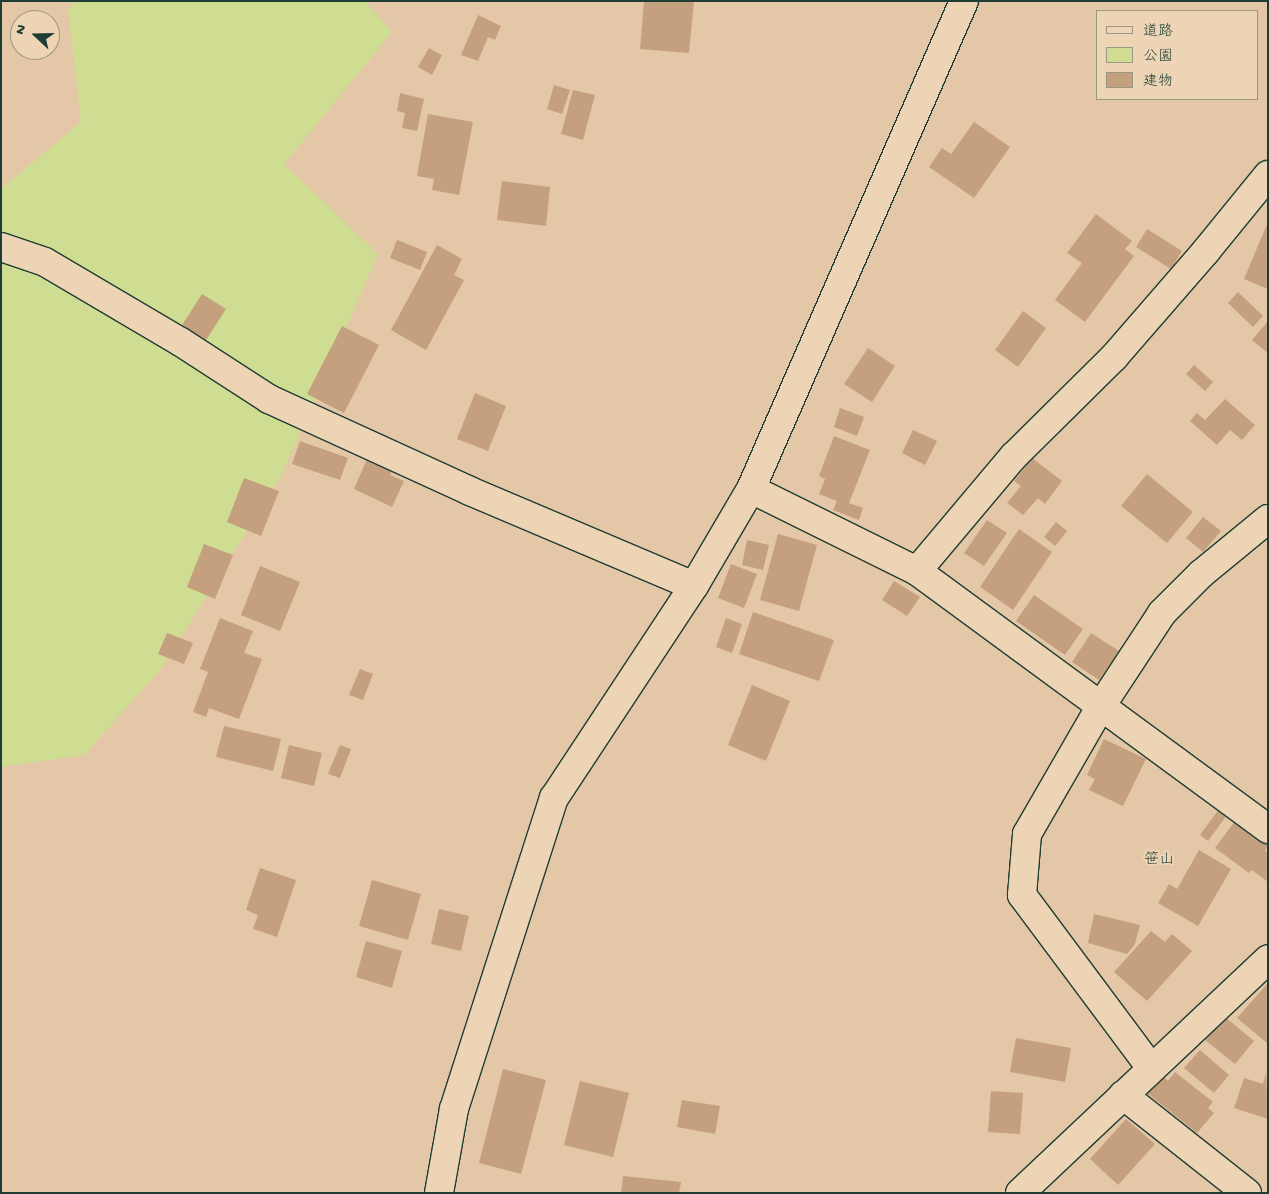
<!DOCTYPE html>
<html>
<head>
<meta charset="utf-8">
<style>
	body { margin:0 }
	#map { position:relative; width:1269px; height:1194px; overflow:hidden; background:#e4c7a6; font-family:"Gochi Hand","Klee One",sans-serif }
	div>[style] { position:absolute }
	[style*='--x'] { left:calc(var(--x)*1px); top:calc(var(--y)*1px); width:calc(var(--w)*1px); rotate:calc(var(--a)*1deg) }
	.green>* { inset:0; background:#cedd91 }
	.building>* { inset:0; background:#c5a07e }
	.roads { filter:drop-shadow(1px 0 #1f3d34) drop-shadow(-1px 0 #1f3d34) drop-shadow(0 1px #1f3d34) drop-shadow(0 -1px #1f3d34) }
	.street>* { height:28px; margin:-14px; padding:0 14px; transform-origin:14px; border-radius:14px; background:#ecd4b4 }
	.secondary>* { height:28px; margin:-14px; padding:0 14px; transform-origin:14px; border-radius:14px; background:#ecd4b4 }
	span { translate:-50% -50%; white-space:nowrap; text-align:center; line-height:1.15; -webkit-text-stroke:4px #ecd4b4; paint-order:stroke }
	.neighbourhood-label { font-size:15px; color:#1f3d34 }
	.frame { position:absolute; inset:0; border:2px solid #1f3d34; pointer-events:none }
	.legend { position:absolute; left:1096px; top:10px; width:162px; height:90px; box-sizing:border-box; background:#ecd4b4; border:1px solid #9a9881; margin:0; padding:6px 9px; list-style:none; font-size:15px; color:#1f3d34 }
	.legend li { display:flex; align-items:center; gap:10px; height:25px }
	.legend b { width:25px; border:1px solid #9a9881 }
	.north { position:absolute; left:10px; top:10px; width:50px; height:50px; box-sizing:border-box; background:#ecd4b4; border:1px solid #9a9881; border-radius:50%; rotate:291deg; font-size:14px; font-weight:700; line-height:20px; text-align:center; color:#1f3d34 }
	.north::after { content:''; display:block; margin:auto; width:18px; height:22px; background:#1f3d34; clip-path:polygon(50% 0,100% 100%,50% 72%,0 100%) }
</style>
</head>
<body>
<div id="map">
	<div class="green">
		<i style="clip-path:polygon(76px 1px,365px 1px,392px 32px,284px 164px,378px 254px,282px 474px,161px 669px,84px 755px,1px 767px,1px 189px,81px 122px,68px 9px)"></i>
	</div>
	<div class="building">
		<i style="clip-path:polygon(644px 1px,694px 1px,689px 53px,640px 49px)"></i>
		<i style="clip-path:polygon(478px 15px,501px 26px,495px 40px,488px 37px,478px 61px,461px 55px)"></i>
		<i style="clip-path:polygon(429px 48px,442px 55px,432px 75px,418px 67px)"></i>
		<i style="clip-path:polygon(554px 85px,570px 90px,562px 114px,547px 109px)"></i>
		<i style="clip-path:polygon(573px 90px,595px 95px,583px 140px,561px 134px)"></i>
		<i style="clip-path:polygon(400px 93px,424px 99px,417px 131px,402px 128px,405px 113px,397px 111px)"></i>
		<i style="clip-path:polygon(428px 114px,473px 122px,459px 195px,432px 190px,434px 179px,417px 176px)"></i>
		<i style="clip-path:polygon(974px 122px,1010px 147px,974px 198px,929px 167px,942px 148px,951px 154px)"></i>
		<i style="clip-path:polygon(502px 181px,550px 187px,546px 226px,497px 220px)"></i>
		<i style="clip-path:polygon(1096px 214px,1132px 241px,1125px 249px,1134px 256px,1085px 322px,1055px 300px,1082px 263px,1067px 253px)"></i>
		<i style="clip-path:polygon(1268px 222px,1268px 289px,1244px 279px)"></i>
		<i style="clip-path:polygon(1147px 229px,1182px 251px,1171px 269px,1136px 247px)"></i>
		<i style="clip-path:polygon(397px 240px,427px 252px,420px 270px,390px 258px)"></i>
		<i style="clip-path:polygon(437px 245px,462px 259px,454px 275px,464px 280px,426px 350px,391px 330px)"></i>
		<i style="clip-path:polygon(1238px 292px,1263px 316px,1253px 327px,1228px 303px)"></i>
		<i style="clip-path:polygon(202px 294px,226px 309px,206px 340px,182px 325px)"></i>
		<i style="clip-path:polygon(1023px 311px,1046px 328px,1018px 367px,995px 350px)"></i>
		<i style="clip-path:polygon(1268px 321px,1268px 353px,1252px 340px)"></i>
		<i style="clip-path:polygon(342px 326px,379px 345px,344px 413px,307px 394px)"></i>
		<i style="clip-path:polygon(868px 348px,895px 366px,872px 402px,844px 384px)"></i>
		<i style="clip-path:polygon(1194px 365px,1213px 382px,1205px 391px,1186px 374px)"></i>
		<i style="clip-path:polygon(475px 393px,506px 406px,488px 451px,457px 439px)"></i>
		<i style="clip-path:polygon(1225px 399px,1255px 425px,1242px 440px,1230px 430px,1217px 445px,1190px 421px,1197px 413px,1205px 420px)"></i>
		<i style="clip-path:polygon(840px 408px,864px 417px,857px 436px,834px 427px)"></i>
		<i style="clip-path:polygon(913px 430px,937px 441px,925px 465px,902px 453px)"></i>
		<i style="clip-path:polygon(834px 436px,870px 450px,849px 503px,863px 508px,859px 520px,833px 510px,837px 501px,819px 494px,825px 479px,819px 476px)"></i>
		<i style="clip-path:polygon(300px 441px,348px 458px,340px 480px,292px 464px)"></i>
		<i style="clip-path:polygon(371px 450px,397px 461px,390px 475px,404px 481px,392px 507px,354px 489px)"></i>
		<i style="clip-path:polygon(1032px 458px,1062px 481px,1045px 504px,1038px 498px,1023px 515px,1007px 503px,1021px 486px,1014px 481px)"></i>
		<i style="clip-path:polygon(1147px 474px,1193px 512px,1167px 543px,1121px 506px)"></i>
		<i style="clip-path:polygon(244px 478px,279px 491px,261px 536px,227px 522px)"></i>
		<i style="clip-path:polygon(1203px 517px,1221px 531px,1203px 552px,1186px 538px)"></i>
		<i style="clip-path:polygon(987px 520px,1007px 533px,984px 566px,964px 553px)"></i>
		<i style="clip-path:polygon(1056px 522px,1067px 531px,1055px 546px,1044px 537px)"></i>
		<i style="clip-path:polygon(1019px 529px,1052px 552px,1013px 610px,980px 587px)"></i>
		<i style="clip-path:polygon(778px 534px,817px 545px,799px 611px,760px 600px)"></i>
		<i style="clip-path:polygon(747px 540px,769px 545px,763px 570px,742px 565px)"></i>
		<i style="clip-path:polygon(204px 544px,233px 555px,215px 599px,187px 587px)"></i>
		<i style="clip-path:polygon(731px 564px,757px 574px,744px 608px,718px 598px)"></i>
		<i style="clip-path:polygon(260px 566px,300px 582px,280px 631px,241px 615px)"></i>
		<i style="clip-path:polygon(894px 581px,920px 597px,907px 616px,882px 600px)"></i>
		<i style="clip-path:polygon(1034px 595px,1083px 629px,1065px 655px,1016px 621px)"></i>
		<i style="clip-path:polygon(753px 612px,834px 640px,819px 681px,739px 654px)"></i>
		<i style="clip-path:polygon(220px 618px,253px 631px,244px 653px,262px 659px,239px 719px,209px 708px,206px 717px,193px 712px,208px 672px,200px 669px)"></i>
		<i style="clip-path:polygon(726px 618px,742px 624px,732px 653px,716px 647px)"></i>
		<i style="clip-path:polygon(167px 633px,193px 643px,184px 664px,158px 654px)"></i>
		<i style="clip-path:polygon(1091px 633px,1119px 651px,1099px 680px,1072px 662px)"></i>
		<i style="clip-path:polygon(360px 669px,373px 674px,363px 700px,349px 695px)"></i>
		<i style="clip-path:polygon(752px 685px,790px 701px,766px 761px,728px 745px)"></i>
		<i style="clip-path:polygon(224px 726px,281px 739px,273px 771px,216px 757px)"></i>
		<i style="clip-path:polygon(1104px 739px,1146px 759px,1123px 806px,1089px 790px,1095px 779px,1087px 775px)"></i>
		<i style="clip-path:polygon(289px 745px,322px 753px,314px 786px,281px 778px)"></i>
		<i style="clip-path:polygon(340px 745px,351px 749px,340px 778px,328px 774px)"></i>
		<i style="clip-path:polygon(1219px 809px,1227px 815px,1208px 841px,1200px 835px)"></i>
		<i style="clip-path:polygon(1235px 821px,1268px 845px,1265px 851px,1268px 853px,1268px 882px,1252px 870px,1249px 873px,1215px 848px)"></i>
		<i style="clip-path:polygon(1199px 850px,1231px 869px,1198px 926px,1158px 903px,1169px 884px,1177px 889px)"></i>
		<i style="clip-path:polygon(260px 868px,296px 880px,277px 937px,253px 929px,258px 915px,246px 910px)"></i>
		<i style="clip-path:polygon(372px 880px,421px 894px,408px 940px,359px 926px)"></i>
		<i style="clip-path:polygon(439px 909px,469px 916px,461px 951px,431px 944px)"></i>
		<i style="clip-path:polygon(1094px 914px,1140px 925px,1135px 944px,1127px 954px,1088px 943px)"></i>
		<i style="clip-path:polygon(1151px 931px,1165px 942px,1172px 934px,1192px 951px,1147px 1001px,1114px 972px)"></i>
		<i style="clip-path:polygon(366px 941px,402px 951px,392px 988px,356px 977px)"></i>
		<i style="clip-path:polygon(1268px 983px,1268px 1044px,1237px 1018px)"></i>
		<i style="clip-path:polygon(1224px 1016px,1254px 1041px,1235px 1064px,1205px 1040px)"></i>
		<i style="clip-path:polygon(1016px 1038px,1071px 1048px,1065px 1082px,1010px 1072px)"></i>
		<i style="clip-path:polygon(1200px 1050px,1229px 1075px,1214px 1093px,1184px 1068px)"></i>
		<i style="clip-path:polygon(503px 1069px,546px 1080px,521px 1174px,479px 1163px)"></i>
		<i style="clip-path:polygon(1175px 1072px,1213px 1102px,1208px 1108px,1214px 1113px,1197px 1133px,1147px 1093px,1162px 1075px,1168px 1081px)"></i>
		<i style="clip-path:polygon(1266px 1072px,1268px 1119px,1234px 1108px,1244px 1078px,1263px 1084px)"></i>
		<i style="clip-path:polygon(580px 1081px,629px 1093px,613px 1157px,564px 1145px)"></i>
		<i style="clip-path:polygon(991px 1091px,1023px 1093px,1020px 1134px,988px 1132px)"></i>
		<i style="clip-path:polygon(682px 1100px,720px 1106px,715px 1134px,677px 1127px)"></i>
		<i style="clip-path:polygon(1126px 1119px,1155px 1144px,1118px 1185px,1090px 1159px)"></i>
		<i style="clip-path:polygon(623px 1176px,681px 1182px,679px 1193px,621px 1193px)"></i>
	</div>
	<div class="roads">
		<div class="street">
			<i style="--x:1;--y:247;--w:46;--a:18.8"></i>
			<i style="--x:45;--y:262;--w:158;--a:30.5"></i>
			<i style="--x:181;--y:342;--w:105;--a:32.9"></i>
			<i style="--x:269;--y:399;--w:221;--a:24.6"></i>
			<i style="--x:470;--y:491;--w:243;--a:23"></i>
			<i style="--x:917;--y:571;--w:150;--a:-49.9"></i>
			<i style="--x:1014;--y:456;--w:141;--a:-44.7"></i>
			<i style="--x:1114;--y:357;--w:140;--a:-49"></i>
			<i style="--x:1206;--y:251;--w:98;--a:-50.8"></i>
			<i style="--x:1151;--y:1068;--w:216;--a:-126.7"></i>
			<i style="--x:1022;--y:895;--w:61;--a:-85.3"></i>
			<i style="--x:1027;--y:834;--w:148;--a:-60"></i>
			<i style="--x:1101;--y:706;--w:111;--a:-56.7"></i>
			<i style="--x:1162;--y:613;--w:55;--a:-45"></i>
			<i style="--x:1201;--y:574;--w:87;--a:-39.4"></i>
			<i style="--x:1123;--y:1095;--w:158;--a:38.3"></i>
			<i style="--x:439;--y:1193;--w:85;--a:-79.9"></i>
			<i style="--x:454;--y:1109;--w:327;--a:-72.2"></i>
			<i style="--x:554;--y:798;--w:254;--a:-56.6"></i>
			<i style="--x:694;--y:586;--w:113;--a:-59.6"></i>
			<i style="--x:751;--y:489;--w:185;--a:26.3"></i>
			<i style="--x:917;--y:571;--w:436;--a:36.3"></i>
			<i style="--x:1020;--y:1193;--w:341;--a:-43.3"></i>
		</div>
		<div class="secondary">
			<i style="--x:751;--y:489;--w:532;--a:-66.42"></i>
		</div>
	</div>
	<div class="neighbourhood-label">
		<span style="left:1159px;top:861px">笹山</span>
	</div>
	<div class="frame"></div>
	<ul class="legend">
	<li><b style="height:6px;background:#ecd4b4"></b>道路</li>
	<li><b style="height:14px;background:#cedd91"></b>公園</li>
	<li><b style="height:14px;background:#c5a07e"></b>建物</li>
	</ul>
	<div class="north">N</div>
</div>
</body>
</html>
